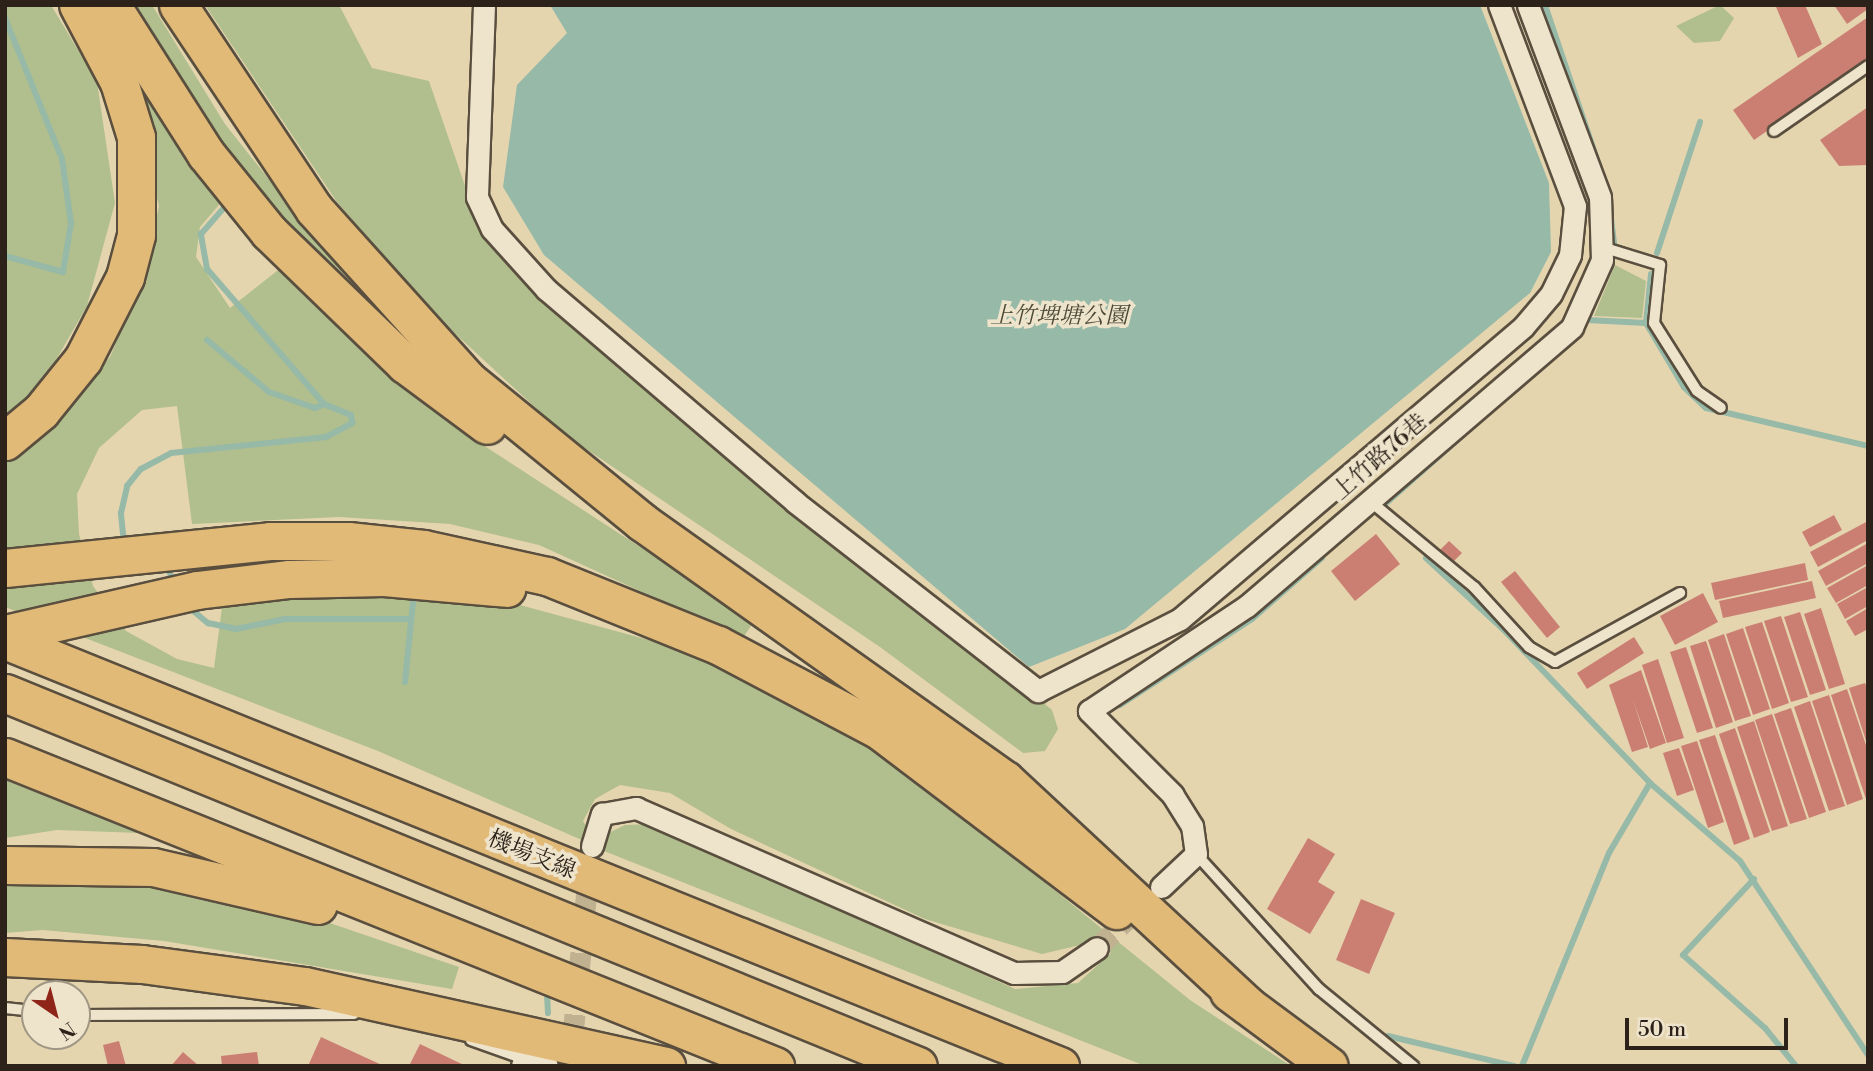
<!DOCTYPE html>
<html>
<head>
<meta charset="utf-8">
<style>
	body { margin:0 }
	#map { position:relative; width:1873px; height:1071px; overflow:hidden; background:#e5d5af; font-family:"Libre Bodoni","Noto Serif TC",serif }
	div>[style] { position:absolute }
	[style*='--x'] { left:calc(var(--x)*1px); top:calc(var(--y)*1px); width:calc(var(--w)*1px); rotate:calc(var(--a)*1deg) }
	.green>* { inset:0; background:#b1be8d }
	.water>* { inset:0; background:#96b9a8 }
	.stream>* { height:6px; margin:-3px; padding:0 3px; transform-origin:3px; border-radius:3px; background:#96b9a8 }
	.building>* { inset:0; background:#cb7f73 }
	.street-tunnel>* { height:21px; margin-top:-10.5px; transform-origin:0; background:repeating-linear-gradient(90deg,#c0b191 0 21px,transparent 0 31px) }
	.roads { filter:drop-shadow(2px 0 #5a4f3f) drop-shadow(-2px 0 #5a4f3f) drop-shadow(0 2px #5a4f3f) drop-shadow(0 -2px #5a4f3f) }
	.lane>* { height:10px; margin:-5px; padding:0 5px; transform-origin:5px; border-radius:5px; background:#eee4cb }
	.street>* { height:21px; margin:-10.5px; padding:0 10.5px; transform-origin:10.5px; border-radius:10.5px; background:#eee4cb }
	.highway>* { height:37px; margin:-18.5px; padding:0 18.5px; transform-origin:18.5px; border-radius:18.5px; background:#e2ba78 }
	span { translate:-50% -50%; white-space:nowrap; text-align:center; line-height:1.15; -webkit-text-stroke:7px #eee4cb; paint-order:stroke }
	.park-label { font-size:23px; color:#4d4937; font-style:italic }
	.street-label { font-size:23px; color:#2c221a }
	.frame { position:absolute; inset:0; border:7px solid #2c221a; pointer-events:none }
	.north { position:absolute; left:21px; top:980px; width:70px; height:70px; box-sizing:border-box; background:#eee4cb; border:2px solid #a09684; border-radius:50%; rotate:145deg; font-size:19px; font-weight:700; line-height:28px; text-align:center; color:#2c221a }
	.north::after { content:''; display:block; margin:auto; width:24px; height:32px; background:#8f2418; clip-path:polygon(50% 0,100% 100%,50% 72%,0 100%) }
	.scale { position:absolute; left:1625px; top:1018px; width:163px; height:32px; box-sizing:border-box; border:4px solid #2c221a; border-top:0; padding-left:9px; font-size:21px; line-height:24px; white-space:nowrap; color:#2c221a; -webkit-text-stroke:5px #eee4cb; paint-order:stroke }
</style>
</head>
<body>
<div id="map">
	<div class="green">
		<i style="clip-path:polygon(5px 5px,51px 5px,97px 82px,115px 203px,87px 306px,41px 386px,5px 416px)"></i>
		<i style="clip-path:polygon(136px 5px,152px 5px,225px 124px,362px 297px,297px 242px,170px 70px)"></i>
		<i style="clip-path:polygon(205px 5px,339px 5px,372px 68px,429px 81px,474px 212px,528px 280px,1052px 710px,1058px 729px,1045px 751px,1023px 753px,880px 647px,564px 434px,434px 314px,337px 202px)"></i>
		<i style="clip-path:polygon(1720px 5px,1734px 18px,1720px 41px,1694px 43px,1676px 26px)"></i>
		<i style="clip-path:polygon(118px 43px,224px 199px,200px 227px,196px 257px,230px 308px,282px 267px,322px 312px,486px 447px,754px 621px,743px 638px,539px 545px,450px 524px,339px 517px,192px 524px,177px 406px,142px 410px,99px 448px,77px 494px,79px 534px,93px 586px,126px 631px,177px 659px,214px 668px,223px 600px,418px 591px,520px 605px,693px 652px,788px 696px,905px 769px,1190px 1000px,1291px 1066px,1145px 1066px,599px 849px,602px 836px,625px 825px,651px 824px,1015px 989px,1078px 983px,1111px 953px,1093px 942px,1042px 954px,925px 919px,731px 829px,670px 793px,620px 785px,595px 799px,583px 821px,589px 831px,584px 841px,378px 751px,5px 607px,5px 460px,47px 429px,110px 357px,144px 277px,159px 206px)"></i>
		<i style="clip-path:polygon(1615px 265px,1646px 281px,1642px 318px,1594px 316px)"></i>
		<i style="clip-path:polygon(5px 780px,139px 833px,57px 830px,5px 838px)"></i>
		<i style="clip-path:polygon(71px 881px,198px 889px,271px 903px,459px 967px,452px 989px,164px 941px,43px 930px,5px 933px,5px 885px)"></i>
	</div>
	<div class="water">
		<i style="clip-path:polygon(550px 5px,1480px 5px,1549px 183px,1551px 252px,1530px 293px,1125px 629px,1029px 667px,544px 255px,503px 187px,517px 85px,567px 33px)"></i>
	</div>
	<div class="stream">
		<i style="--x:1545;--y:5;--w:188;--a:71.4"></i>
		<i style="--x:5;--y:18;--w:152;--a:68"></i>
		<i style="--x:62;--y:159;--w:65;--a:82"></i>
		<i style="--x:71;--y:223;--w:50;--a:99.3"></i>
		<i style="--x:63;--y:272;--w:60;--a:-164.6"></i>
		<i style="--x:1610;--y:210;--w:33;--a:83"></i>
		<i style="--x:1657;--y:253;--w:138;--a:-71.8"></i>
		<i style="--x:1610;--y:267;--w:58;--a:113.5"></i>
		<i style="--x:1587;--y:320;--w:59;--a:2.9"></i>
		<i style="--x:1651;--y:274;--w:49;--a:95.8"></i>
		<i style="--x:1646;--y:323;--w:74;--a:59.3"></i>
		<i style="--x:1684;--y:387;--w:30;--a:44"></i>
		<i style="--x:1706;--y:408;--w:166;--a:13.2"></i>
		<i style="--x:207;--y:340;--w:81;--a:40"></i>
		<i style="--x:269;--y:392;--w:49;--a:19.2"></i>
		<i style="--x:315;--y:408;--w:10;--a:-24"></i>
		<i style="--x:324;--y:404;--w:179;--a:-130.9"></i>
		<i style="--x:207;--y:269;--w:36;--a:-100"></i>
		<i style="--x:201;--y:234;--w:43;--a:-48.8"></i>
		<i style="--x:1384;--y:505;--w:252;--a:-41.5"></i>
		<i style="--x:124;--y:543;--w:30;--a:-96"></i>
		<i style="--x:121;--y:513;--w:28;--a:-77"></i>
		<i style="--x:127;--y:486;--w:22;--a:-51"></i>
		<i style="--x:141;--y:469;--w:34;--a:-28"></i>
		<i style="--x:171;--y:453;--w:156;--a:-5.9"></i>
		<i style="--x:326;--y:437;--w:30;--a:-28"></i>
		<i style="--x:352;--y:423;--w:8;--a:-97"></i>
		<i style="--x:351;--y:415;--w:29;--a:-158"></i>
		<i style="--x:1426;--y:558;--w:105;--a:42.7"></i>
		<i style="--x:1503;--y:629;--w:213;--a:46.3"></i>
		<i style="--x:1650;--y:783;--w:119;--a:40.9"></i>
		<i style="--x:1740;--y:861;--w:232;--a:56.6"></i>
		<i style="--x:166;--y:564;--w:23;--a:67"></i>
		<i style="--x:185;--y:604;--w:30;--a:40"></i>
		<i style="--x:208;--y:623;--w:29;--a:12"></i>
		<i style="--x:236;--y:629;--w:50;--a:-11.5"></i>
		<i style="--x:285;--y:619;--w:126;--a:0"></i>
		<i style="--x:405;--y:682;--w:90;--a:-84.3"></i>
		<i style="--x:1120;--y:705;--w:158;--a:-33.1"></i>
		<i style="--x:1252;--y:619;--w:93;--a:-41.1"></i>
		<i style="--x:1754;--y:879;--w:104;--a:133.1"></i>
		<i style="--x:1683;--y:955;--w:110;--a:41.7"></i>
		<i style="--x:1765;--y:1028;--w:49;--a:50.8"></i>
		<i style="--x:547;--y:994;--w:19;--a:87"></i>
		<i style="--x:1388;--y:1036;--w:130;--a:13.4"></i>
		<i style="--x:1522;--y:1066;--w:230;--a:-67.8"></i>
		<i style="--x:1609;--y:853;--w:81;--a:-59.6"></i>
	</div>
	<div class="building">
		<i style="clip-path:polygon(1805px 5px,1822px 44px,1798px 58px,1776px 7px)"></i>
		<i style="clip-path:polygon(1834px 5px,1868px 5px,1868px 9px,1847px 24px)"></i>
		<i style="clip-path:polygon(1868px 17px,1868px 61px,1754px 140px,1733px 110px)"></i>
		<i style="clip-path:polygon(1868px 107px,1868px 165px,1839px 166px,1820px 140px)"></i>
		<i style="clip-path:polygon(1834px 515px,1842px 530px,1810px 547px,1802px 532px)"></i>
		<i style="clip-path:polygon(1868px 521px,1868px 540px,1818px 567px,1810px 552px)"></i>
		<i style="clip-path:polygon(1376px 534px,1400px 564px,1355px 601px,1331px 571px)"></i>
		<i style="clip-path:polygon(1449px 541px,1462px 553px,1451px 564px,1438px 552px)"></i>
		<i style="clip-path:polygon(1868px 543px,1868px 563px,1826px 586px,1818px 571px)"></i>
		<i style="clip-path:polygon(1805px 563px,1808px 580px,1715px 600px,1711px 583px)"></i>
		<i style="clip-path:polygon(1868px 565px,1868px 585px,1836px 603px,1827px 588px)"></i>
		<i style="clip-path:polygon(1515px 571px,1560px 627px,1547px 638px,1501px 582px)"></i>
		<i style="clip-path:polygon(1812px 581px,1816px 598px,1723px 618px,1719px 601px)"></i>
		<i style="clip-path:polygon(1868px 587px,1868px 606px,1845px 619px,1837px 604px)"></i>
		<i style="clip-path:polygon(1703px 593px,1718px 622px,1675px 645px,1660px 616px)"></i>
		<i style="clip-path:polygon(1821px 608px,1845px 684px,1829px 689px,1804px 614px)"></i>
		<i style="clip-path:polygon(1868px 608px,1868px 629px,1855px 636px,1846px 621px)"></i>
		<i style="clip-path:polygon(1800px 612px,1826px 690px,1810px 695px,1784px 617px)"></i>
		<i style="clip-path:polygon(1781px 616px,1808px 697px,1791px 702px,1764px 621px)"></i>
		<i style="clip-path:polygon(1762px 622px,1789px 703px,1772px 709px,1745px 627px)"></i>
		<i style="clip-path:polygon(1743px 628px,1770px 709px,1753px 715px,1726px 634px)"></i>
		<i style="clip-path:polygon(1724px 634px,1751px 716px,1735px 721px,1708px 640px)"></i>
		<i style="clip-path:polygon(1634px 637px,1644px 653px,1587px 689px,1577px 673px)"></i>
		<i style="clip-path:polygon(1706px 641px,1733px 722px,1716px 728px,1690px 646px)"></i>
		<i style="clip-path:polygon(1686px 647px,1713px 728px,1697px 733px,1670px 652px)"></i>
		<i style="clip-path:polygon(1658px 659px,1684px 738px,1667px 743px,1642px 665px)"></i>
		<i style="clip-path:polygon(1641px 670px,1666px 743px,1650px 749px,1633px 700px,1648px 747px,1632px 752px,1609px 685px)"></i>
		<i style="clip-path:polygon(1865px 683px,1868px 691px,1867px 744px,1849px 688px)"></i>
		<i style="clip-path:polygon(1847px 689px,1868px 751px,1866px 799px,1831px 695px)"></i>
		<i style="clip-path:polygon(1829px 695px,1863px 799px,1847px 805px,1812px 701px)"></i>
		<i style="clip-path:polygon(1810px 701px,1845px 806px,1829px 811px,1794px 707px)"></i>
		<i style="clip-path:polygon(1791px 708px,1826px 812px,1809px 818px,1774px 714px)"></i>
		<i style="clip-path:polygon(1772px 714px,1807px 819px,1790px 824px,1755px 720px)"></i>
		<i style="clip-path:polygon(1754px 721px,1788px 826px,1772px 831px,1737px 727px)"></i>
		<i style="clip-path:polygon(1735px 728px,1770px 832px,1754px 838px,1719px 734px)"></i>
		<i style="clip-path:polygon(1715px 735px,1750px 839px,1734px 845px,1699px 740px)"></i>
		<i style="clip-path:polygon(1697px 741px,1724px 822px,1708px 828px,1681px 746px)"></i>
		<i style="clip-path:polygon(1679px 748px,1694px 790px,1677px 796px,1663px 753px)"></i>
		<i style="clip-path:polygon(1308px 838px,1335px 854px,1318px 882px,1335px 892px,1310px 934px,1267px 909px)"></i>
		<i style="clip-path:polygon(1361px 899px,1395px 913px,1369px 974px,1336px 960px)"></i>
		<i style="clip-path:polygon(321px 1037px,384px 1066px,308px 1066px)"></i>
		<i style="clip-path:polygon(119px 1041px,126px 1066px,108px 1066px,103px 1045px)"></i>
		<i style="clip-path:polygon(420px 1044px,466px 1066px,409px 1066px)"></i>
		<i style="clip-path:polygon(183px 1052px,199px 1066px,171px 1066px)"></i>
		<i style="clip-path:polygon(257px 1052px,259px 1066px,222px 1066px,221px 1056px)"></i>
	</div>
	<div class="street-tunnel">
		<i style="--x:1097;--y:948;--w:58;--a:-43.6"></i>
		<i style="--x:570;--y:1066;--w:198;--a:-84.5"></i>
	</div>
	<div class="roads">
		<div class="lane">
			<i style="--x:1774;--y:131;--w:114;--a:-34.7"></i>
			<i style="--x:1602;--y:247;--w:61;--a:17.2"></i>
			<i style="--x:1660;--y:265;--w:58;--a:95.9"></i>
			<i style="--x:1654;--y:323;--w:80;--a:57.7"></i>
			<i style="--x:1697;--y:391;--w:29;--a:35"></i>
			<i style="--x:1370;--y:501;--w:135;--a:39.6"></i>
			<i style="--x:1474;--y:587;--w:81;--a:47.5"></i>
			<i style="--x:1529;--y:647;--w:30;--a:30"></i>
			<i style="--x:1555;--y:662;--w:143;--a:-28.9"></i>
			<i style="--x:1196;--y:854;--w:183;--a:47.7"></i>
			<i style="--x:1319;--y:989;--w:122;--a:39.3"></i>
			<i style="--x:5;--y:1008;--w:30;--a:6"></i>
			<i style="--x:77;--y:1015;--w:277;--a:-0.2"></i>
			<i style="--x:471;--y:1040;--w:56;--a:19.7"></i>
		</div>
		<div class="street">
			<i style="--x:484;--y:5;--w:192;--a:92.1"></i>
			<i style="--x:477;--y:197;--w:35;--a:65"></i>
			<i style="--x:492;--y:229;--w:81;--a:48"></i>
			<i style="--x:546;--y:289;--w:328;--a:40.5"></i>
			<i style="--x:795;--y:502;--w:308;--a:37.9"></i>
			<i style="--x:1038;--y:691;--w:159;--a:-26.9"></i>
			<i style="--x:1180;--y:619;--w:450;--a:-40.4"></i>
			<i style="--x:1523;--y:327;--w:43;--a:-49.7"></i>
			<i style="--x:1551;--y:294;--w:43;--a:-64"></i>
			<i style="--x:1570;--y:255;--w:49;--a:-84.2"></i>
			<i style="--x:1575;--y:206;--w:215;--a:-110.7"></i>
			<i style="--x:592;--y:846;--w:34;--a:-73"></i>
			<i style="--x:602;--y:814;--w:35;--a:-10"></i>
			<i style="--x:636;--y:808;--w:412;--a:23.6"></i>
			<i style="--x:1014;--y:973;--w:48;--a:-1.2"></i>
			<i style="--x:1062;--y:972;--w:42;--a:-34.4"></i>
			<i style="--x:1161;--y:887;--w:48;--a:-43.3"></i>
			<i style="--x:1196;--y:854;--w:28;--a:-98"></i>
			<i style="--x:1192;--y:826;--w:36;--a:-122"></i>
			<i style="--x:1173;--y:795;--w:119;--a:-135"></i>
			<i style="--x:1089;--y:711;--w:190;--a:-33.6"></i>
			<i style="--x:1247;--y:606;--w:428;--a:-40.6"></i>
			<i style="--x:1572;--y:327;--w:73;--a:-65.9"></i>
			<i style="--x:1602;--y:260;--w:63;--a:-91.8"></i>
			<i style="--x:1600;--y:197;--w:205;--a:-110.6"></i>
			<i style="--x:522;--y:1066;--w:7;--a:-74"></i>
			<i style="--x:524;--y:1059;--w:24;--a:17"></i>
		</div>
		<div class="highway">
			<i style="--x:111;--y:5;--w:177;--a:57.5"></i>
			<i style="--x:206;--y:154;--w:100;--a:51.1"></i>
			<i style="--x:269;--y:232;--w:190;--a:44.1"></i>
			<i style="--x:405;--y:364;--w:102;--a:36.6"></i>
			<i style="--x:178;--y:5;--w:245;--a:56.3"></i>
			<i style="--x:314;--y:209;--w:230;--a:48"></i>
			<i style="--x:468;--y:380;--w:225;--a:39.2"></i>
			<i style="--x:642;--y:522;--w:445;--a:35.4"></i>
			<i style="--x:1005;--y:780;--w:330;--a:42.9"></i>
			<i style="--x:5;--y:441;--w:47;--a:-39.8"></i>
			<i style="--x:41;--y:411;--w:67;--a:-51.1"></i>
			<i style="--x:83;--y:359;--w:92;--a:-62.9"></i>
			<i style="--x:125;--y:277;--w:43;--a:-75.3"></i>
			<i style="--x:136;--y:235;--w:98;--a:-90"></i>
			<i style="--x:136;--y:137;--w:58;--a:-107.2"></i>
			<i style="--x:119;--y:82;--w:87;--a:-118"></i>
			<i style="--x:5;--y:568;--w:266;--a:-5.8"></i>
			<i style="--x:270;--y:541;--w:78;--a:0"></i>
			<i style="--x:348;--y:541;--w:76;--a:6"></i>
			<i style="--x:424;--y:549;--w:126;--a:12.4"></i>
			<i style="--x:547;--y:576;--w:184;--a:22"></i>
			<i style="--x:718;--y:645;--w:182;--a:27.8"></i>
			<i style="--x:879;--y:730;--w:298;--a:37.2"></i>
			<i style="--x:5;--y:634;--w:197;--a:-12.9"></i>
			<i style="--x:197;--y:590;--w:93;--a:-6.8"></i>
			<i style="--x:289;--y:579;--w:95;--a:-1.2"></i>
			<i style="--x:384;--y:577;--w:123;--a:5.1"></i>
			<i style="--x:5;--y:640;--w:1138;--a:21.99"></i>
			<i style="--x:5;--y:693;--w:986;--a:22.22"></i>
			<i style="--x:5;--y:757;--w:830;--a:21.87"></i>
			<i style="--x:5;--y:865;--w:148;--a:0.8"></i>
			<i style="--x:153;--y:867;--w:169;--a:13"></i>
			<i style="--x:5;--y:957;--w:137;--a:2.9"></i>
			<i style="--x:142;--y:964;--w:164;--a:7.7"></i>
			<i style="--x:305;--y:986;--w:370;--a:12.5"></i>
			<i style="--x:1229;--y:992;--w:124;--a:36.5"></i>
		</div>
	</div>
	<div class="park-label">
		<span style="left:1059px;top:316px">上竹埤塘公園</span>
	</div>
	<div class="street-label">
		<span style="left:1380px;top:457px;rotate:-41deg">上竹路76巷</span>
		<span style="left:532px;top:855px;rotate:22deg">機場支線</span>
	</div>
	<div class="frame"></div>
	<div class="north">N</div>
	<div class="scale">50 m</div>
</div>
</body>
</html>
